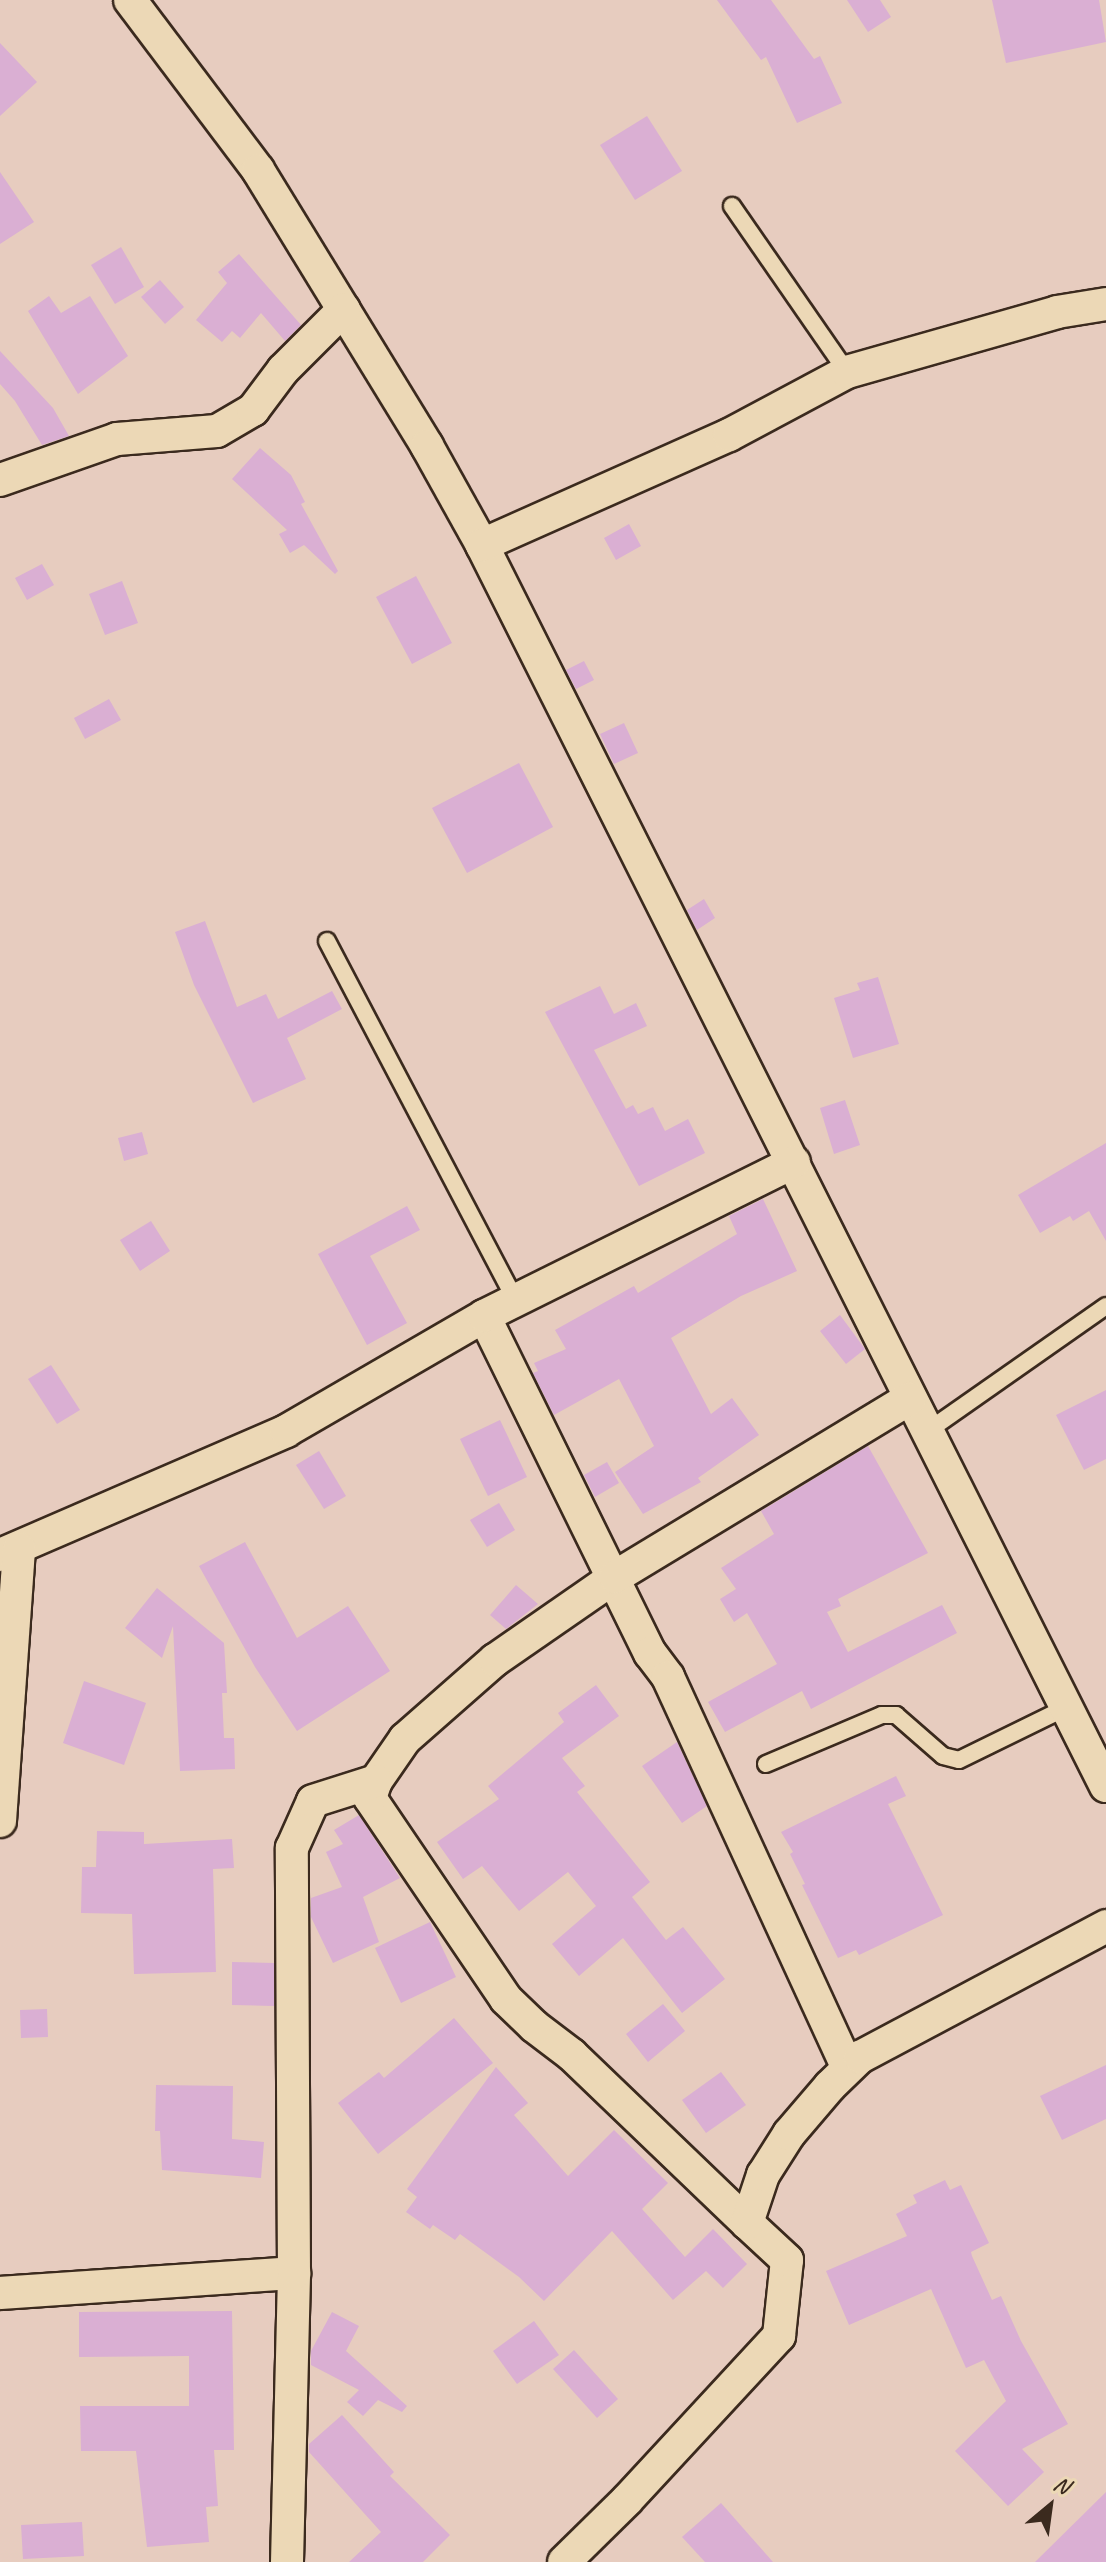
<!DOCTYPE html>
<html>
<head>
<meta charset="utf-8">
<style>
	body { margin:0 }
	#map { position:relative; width:1106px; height:2562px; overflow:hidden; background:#e7ccbf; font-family:Caveat,sans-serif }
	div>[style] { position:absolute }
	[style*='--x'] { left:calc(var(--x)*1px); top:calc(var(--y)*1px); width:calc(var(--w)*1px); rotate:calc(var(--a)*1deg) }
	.building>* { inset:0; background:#daafd3 }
	.roads { filter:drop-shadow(2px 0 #3b2a1e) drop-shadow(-2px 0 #3b2a1e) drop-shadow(0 2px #3b2a1e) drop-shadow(0 -2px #3b2a1e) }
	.service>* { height:16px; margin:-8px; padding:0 8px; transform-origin:8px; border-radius:8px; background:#ecd8b6 }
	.minor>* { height:32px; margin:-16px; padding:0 16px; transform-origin:16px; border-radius:16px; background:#ecd8b6 }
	span { translate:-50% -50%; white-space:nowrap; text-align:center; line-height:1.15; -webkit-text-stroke:7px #ecd8b6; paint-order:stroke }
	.north { position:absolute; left:1010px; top:2466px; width:80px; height:80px; -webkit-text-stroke:6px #ecd8b6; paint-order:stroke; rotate:29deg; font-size:22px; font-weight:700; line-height:32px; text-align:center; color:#3b2a1e }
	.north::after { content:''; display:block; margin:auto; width:28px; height:36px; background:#3b2a1e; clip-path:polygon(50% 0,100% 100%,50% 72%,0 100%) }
</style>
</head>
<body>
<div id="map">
	<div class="building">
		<i style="clip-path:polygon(717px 0,771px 0,814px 59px,820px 56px,842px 103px,797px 123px,766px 57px,761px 60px)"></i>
		<i style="clip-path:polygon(847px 0,880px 0,891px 17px,868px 32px)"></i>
		<i style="clip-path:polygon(992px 0,1099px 0,1106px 42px,1006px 63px)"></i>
		<i style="clip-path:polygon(0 43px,37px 82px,0 116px)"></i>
		<i style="clip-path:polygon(647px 116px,682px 171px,635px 200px,600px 145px)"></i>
		<i style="clip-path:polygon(0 172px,34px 222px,0 244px)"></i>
		<i style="clip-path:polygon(121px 247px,144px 287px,115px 304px,91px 265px)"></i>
		<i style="clip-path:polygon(239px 254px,301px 325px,285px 341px,261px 313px,240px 338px,232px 331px,222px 342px,196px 320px,227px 283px,218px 272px)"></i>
		<i style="clip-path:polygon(160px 280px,184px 307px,165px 324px,141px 297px)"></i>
		<i style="clip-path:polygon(49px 296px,61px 313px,90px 296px,128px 356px,78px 394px,28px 311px)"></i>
		<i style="clip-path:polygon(0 351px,53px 408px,69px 436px,42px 445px,15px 401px,0 384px)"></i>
		<i style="clip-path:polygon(260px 448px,291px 475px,305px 502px,301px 504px,338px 571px,335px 574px,304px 545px,290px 553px,279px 534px,287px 530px,232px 479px)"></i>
		<i style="clip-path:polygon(629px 524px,641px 546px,616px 560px,604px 538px)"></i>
		<i style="clip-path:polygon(42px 564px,54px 585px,27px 600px,15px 578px)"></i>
		<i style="clip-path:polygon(416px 576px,452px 643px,412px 664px,376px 597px)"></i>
		<i style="clip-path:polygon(122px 581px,138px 623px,105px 635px,89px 594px)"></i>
		<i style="clip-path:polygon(584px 661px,594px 680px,576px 689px,566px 670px)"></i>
		<i style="clip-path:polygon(109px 699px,121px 720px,85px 739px,74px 718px)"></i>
		<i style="clip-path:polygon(624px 723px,638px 753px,614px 764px,600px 734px)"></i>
		<i style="clip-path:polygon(519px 763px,553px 827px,467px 873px,432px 808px)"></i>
		<i style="clip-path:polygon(704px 899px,715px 918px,697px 930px,687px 910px)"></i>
		<i style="clip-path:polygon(205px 921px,237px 1007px,266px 994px,278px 1019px,332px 991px,342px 1009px,287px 1038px,306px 1079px,253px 1103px,194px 985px,175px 932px)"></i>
		<i style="clip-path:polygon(878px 977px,899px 1044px,853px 1058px,834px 998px,860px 990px,857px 983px)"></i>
		<i style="clip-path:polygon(600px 986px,614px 1014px,636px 1003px,647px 1026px,594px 1050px,626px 1109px,633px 1105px,638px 1114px,653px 1107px,665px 1131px,688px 1119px,705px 1153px,639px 1186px,545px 1012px)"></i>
		<i style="clip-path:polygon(845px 1100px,860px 1145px,834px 1154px,820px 1108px)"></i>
		<i style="clip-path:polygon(142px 1132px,148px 1154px,124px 1161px,118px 1138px)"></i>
		<i style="clip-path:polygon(1106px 1143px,1106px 1241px,1089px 1211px,1073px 1221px,1070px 1216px,1040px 1233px,1018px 1195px)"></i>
		<i style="clip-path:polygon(763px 1199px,797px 1271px,741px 1296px,671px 1338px,711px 1414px,732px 1398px,759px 1435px,698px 1478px,701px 1482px,643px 1514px,615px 1472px,654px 1446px,619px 1379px,554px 1415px,533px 1373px,538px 1371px,534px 1363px,566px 1349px,555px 1330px,634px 1286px,638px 1293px,737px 1234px,729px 1216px)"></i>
		<i style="clip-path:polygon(407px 1206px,420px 1230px,370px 1256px,407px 1323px,367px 1345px,318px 1254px)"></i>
		<i style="clip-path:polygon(151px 1221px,170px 1251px,140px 1271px,120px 1240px)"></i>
		<i style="clip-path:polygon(840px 1315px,865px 1349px,846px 1364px,820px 1331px)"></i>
		<i style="clip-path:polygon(51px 1365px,80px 1410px,57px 1424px,28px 1379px)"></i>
		<i style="clip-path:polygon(1106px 1390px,1106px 1459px,1084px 1470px,1056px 1415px)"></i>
		<i style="clip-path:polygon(500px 1420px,527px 1477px,488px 1496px,460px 1439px)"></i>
		<i style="clip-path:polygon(868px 1446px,928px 1553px,838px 1599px,841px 1606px,827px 1612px,848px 1652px,942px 1605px,957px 1633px,811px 1709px,802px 1691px,725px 1732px,708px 1702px,777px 1664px,747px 1613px,734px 1622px,720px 1599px,736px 1589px,721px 1568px,774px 1534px,761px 1511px)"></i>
		<i style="clip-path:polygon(319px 1451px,346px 1496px,324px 1509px,296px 1465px)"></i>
		<i style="clip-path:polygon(607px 1462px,619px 1483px,595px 1497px,584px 1475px)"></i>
		<i style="clip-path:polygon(499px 1503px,515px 1530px,487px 1547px,470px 1520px)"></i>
		<i style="clip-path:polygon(245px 1542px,297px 1638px,348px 1606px,390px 1671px,297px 1731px,255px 1667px,199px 1566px)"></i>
		<i style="clip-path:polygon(516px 1585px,538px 1604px,506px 1629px,490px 1615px)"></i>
		<i style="clip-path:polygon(157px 1588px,224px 1643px,227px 1693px,222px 1693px,224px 1738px,234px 1738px,235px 1769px,180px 1771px,173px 1626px,162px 1658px,125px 1628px)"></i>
		<i style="clip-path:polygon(84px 1681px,146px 1703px,124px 1765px,63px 1743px)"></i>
		<i style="clip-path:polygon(596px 1685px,619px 1716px,562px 1758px,585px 1786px,577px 1792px,650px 1882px,632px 1897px,666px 1940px,683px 1927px,725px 1979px,682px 2013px,623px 1938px,579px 1976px,552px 1944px,596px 1906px,568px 1872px,519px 1911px,482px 1866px,463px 1879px,437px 1842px,499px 1799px,488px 1786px,564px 1722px,558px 1713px)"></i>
		<i style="clip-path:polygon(677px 1742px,707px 1806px,682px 1823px,642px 1766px)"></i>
		<i style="clip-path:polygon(896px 1776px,906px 1796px,888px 1804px,943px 1915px,859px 1955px,856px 1950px,838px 1958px,802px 1885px,805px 1884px,790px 1854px,793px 1852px,781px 1832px)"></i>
		<i style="clip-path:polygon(359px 1815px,400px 1878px,363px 1897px,379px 1942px,333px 1963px,311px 1917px,311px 1898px,342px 1887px,326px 1852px,343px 1844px,334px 1830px)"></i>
		<i style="clip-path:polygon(97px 1831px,144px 1832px,144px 1844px,232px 1839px,234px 1868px,213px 1869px,216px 1972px,134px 1974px,132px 1914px,81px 1913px,82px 1867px,96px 1867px)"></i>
		<i style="clip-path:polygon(430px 1922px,456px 1977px,401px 2003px,375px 1948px)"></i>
		<i style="clip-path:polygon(232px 1962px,274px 1963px,274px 2006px,232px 2005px)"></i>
		<i style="clip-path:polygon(663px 2004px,685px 2031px,648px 2062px,626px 2034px)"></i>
		<i style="clip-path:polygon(47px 2009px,48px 2037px,21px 2038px,20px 2010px)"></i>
		<i style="clip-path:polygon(454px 2018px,493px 2063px,378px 2154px,338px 2103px,379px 2072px,384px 2078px)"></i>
		<i style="clip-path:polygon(1106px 2065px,1106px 2119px,1062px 2140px,1040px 2096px)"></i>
		<i style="clip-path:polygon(496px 2067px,528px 2103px,514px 2115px,568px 2176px,614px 2130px,668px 2183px,642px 2209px,685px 2257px,713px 2229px,747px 2264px,723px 2288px,706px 2271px,673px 2300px,612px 2231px,544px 2301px,519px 2277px,460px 2234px,455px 2240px,433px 2225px,430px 2229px,406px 2212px,417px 2197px,407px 2189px)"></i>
		<i style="clip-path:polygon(721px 2072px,746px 2105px,706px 2133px,682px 2100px)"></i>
		<i style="clip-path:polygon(156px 2085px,233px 2086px,232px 2139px,264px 2142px,261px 2178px,162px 2170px,160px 2131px,155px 2131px)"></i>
		<i style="clip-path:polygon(945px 2180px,950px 2190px,961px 2185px,989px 2243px,971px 2252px,972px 2256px,992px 2300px,1001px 2296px,1021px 2341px,1068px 2424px,1022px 2449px,1044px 2472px,1008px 2506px,955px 2451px,1006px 2401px,984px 2360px,966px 2368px,931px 2289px,849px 2325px,826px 2271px,907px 2236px,896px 2214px,917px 2203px,913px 2195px)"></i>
		<i style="clip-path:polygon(232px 2311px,234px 2450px,214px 2450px,218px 2506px,206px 2507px,209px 2542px,147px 2547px,136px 2451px,81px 2451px,80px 2406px,189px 2406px,189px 2356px,79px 2357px,79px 2312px)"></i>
		<i style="clip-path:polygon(332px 2312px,359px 2326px,346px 2351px,407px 2406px,402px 2412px,378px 2400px,363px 2416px,347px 2402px,359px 2390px,311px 2365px,311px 2351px)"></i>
		<i style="clip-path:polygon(534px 2321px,559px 2355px,517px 2384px,493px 2351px)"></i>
		<i style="clip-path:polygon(574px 2350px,618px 2399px,597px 2418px,553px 2369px)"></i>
		<i style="clip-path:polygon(342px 2415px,394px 2472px,390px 2476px,450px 2535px,423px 2562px,349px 2562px,381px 2532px,309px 2452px,309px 2444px)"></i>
		<i style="clip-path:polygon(1106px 2492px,1106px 2562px,1035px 2562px)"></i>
		<i style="clip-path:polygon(721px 2503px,773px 2562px,705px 2562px,682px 2537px)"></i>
		<i style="clip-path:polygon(82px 2522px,84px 2556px,23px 2559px,21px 2525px)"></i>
	</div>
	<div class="roads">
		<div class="service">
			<i style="--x:732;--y:206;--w:202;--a:55.3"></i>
			<i style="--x:327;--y:941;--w:407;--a:62.3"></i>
			<i style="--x:929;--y:1430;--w:216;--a:-35"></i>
			<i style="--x:766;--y:1764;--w:126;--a:-22.9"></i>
			<i style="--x:882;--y:1715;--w:14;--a:0"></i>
			<i style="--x:896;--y:1715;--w:62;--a:41.1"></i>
			<i style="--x:943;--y:1756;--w:16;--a:14"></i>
			<i style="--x:959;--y:1760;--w:120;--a:-26.1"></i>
		</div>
		<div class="minor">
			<i style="--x:130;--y:0;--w:213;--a:53"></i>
			<i style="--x:258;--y:170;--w:324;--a:58.5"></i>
			<i style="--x:427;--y:446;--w:113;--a:60.9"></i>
			<i style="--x:482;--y:545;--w:1389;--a:63.31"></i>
			<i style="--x:0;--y:480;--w:124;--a:-19.3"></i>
			<i style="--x:117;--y:439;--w:100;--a:-4.6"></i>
			<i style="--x:217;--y:431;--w:42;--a:-30.3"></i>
			<i style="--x:253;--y:410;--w:50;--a:-53.1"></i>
			<i style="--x:283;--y:370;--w:86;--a:-45"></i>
			<i style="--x:482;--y:545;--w:270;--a:-24"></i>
			<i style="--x:729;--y:435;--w:134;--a:-28.1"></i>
			<i style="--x:847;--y:372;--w:218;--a:-15.9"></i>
			<i style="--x:1057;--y:312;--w:50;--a:-9.3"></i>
			<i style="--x:484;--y:1316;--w:376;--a:63.8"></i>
			<i style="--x:650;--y:1653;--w:30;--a:53"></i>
			<i style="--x:668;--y:1677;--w:430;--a:65.3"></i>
			<i style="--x:0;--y:1555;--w:312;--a:-23.4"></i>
			<i style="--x:286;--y:1431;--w:229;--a:-30.1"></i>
			<i style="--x:484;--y:1316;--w:346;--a:-26.4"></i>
			<i style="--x:0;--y:1821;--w:273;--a:-86"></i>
			<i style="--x:747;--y:2223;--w:243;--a:-136.2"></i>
			<i style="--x:572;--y:2055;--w:48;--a:-142.7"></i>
			<i style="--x:534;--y:2026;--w:39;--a:-136"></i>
			<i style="--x:506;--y:1999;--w:243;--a:-124.1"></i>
			<i style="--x:370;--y:1798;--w:18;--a:-71"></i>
			<i style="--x:376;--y:1781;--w:51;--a:-55.4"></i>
			<i style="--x:405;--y:1739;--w:120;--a:-41.3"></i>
			<i style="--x:495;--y:1660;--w:146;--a:-34.7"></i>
			<i style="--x:615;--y:1577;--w:345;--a:-31.2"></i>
			<i style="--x:0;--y:2293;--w:295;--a:-3.9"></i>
			<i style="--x:287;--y:2562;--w:289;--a:-88.6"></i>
			<i style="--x:294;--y:2273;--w:425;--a:-90.3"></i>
			<i style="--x:292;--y:1848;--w:51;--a:-65.9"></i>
			<i style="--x:313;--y:1801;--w:66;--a:-17.6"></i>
			<i style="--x:564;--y:2562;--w:88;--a:-44.5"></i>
			<i style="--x:627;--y:2500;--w:224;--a:-47.2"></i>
			<i style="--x:779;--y:2336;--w:76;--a:-84"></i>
			<i style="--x:787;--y:2260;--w:54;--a:-137.2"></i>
			<i style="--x:747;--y:2223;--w:51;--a:-71.6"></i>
			<i style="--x:763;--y:2175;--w:49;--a:-57.6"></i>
			<i style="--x:789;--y:2134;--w:63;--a:-49.5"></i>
			<i style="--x:830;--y:2086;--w:42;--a:-44"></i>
			<i style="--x:860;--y:2057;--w:279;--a:-28"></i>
		</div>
	</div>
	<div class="north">N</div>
</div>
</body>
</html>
